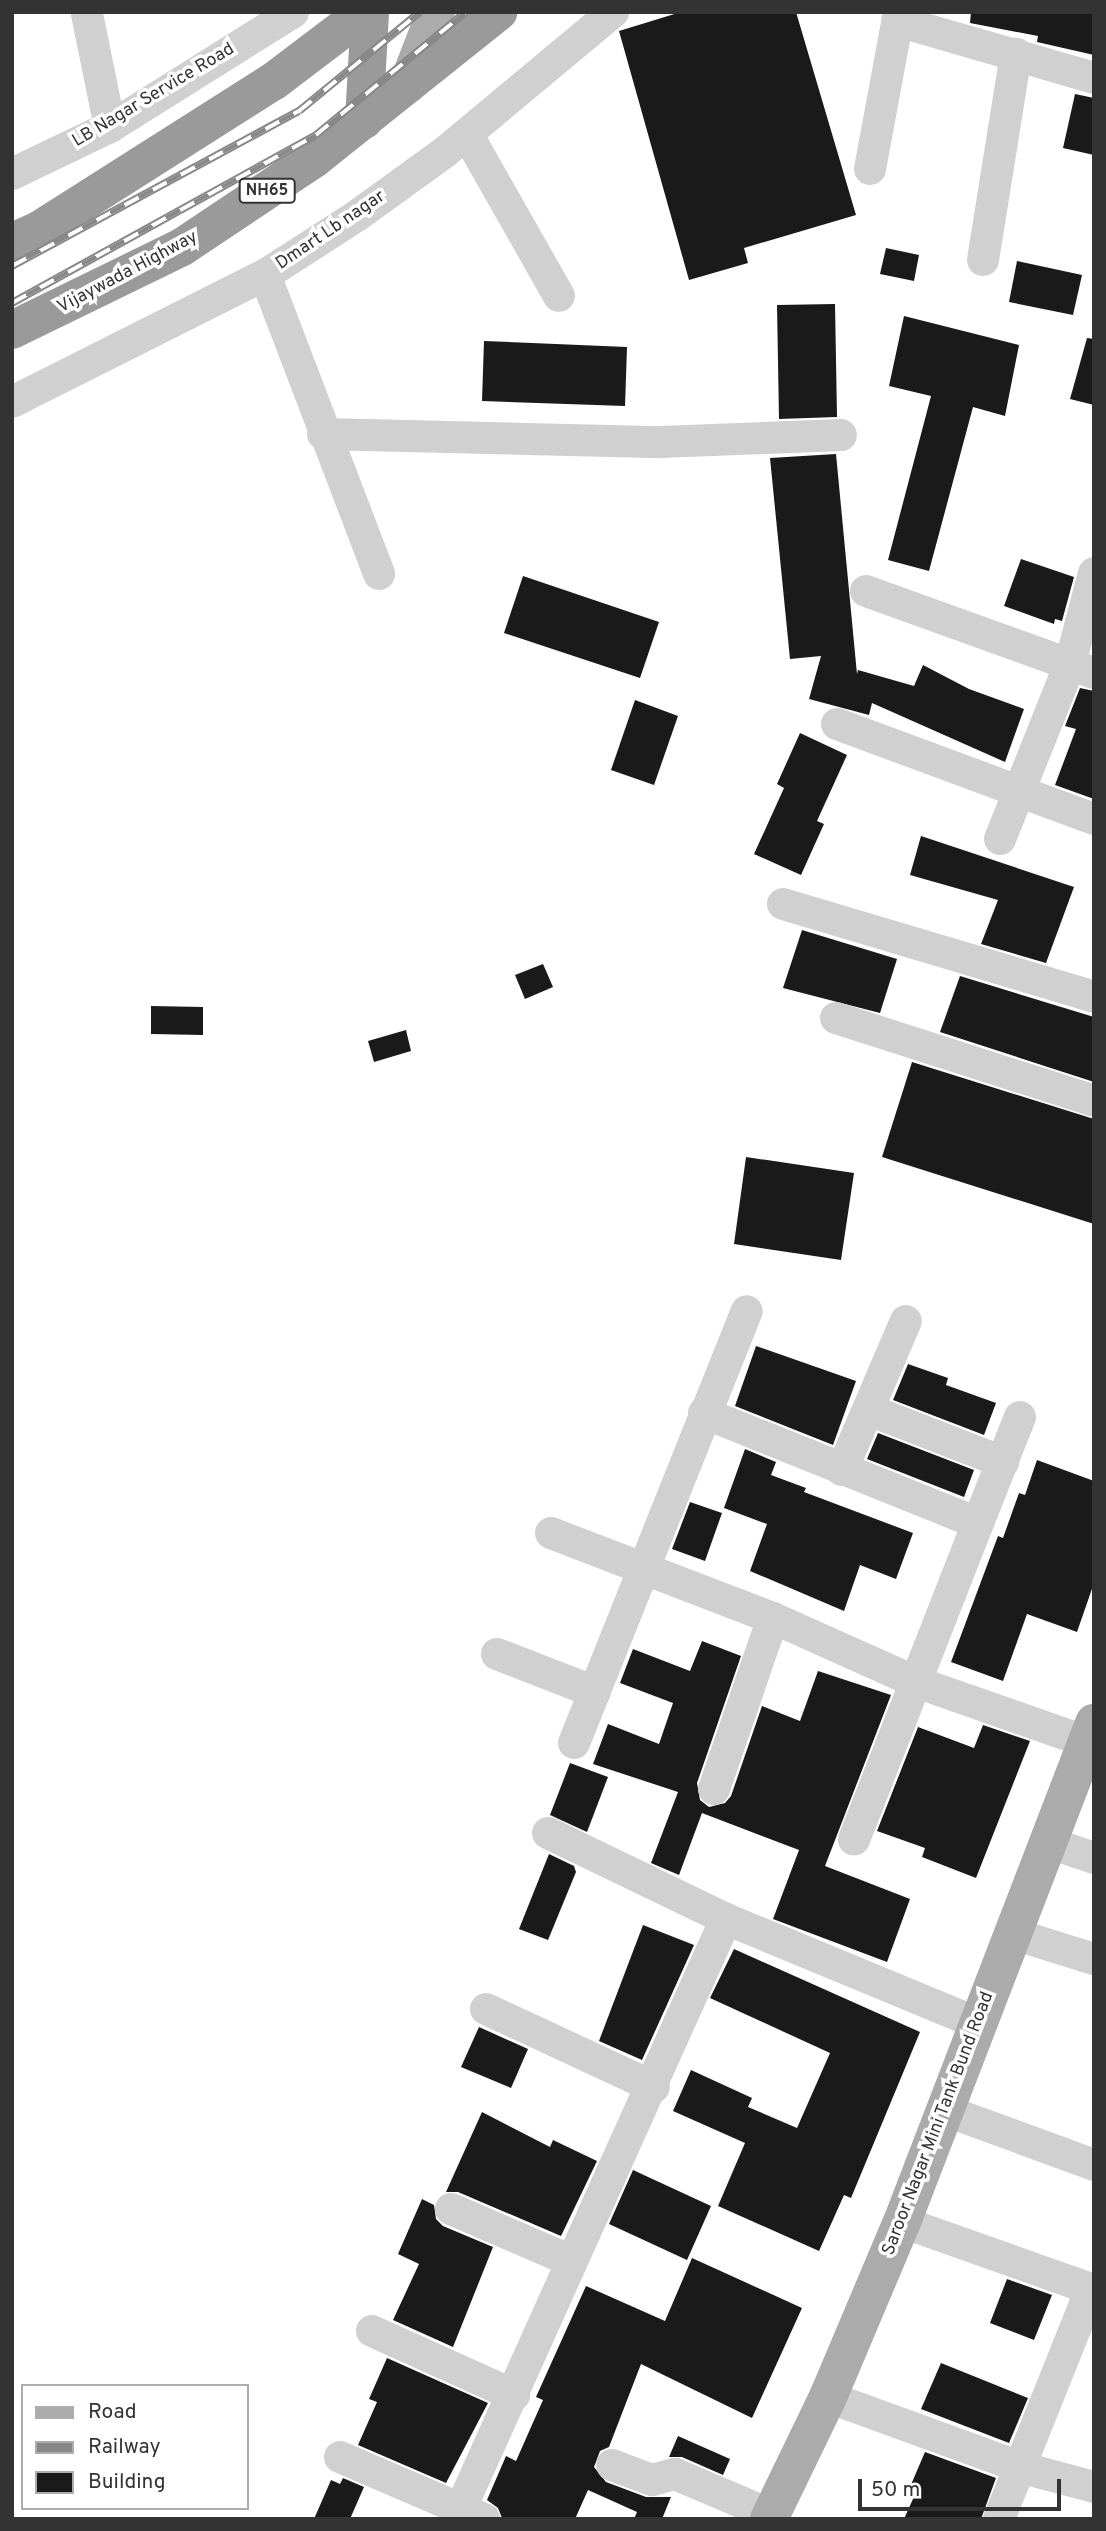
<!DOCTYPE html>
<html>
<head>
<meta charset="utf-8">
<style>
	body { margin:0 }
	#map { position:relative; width:1106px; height:2531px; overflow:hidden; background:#fff; font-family:Overpass,sans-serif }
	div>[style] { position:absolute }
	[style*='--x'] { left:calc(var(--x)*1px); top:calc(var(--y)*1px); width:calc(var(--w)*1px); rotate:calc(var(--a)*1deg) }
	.building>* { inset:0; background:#1a1a1a }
	.minor>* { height:32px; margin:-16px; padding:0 16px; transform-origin:16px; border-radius:16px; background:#d0d0d0 }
	.major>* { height:38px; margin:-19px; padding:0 19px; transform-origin:19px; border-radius:19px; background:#ababab }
	.highway>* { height:38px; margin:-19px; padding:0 19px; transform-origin:19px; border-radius:19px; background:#9a9a9a }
	.rail>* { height:8px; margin-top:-4px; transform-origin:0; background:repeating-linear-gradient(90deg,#fff 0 16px,#888 0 32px); box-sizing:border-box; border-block:2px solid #888 }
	span { translate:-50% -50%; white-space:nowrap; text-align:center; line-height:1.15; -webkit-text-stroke:7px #fff; paint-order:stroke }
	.shield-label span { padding:2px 5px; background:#fff; border:2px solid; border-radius:5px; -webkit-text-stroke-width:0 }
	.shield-label { font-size:16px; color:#333; font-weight:700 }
	.street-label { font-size:18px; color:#333 }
	.frame { position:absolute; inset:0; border:14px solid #333; pointer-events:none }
	.legend { position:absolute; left:21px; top:2384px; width:228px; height:126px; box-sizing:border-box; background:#fff; border:2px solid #adadad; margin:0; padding:9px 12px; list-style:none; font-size:21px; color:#333 }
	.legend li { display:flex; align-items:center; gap:14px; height:35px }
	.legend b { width:35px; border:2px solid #adadad }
	.scale { position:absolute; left:858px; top:2479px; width:203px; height:32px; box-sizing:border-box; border:4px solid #333; border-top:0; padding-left:9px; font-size:21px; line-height:24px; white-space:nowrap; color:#333; -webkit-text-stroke:5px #fff; paint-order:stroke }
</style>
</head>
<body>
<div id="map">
	<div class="building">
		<i style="clip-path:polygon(681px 12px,796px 12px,856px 215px,744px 248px,748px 263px,689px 280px,619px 31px)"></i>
		<i style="clip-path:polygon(971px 12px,1094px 12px,1094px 55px,1037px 42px,1038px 36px,970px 23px)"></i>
		<i style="clip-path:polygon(1075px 94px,1094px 98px,1094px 155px,1063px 148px)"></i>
		<i style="clip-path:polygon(886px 248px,919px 255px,914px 281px,880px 274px)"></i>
		<i style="clip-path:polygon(1017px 261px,1082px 275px,1073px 315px,1009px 302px)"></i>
		<i style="clip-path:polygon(835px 304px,837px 417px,779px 419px,777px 305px)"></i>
		<i style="clip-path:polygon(904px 316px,1019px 345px,1005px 416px,973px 407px,929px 571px,888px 560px,931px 396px,889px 386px)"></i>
		<i style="clip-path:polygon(1087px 338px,1094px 339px,1094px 405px,1070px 399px)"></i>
		<i style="clip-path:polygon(484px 341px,627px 347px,625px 406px,482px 401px)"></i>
		<i style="clip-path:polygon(836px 454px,857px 674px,858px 670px,914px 686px,923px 665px,969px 689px,1024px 709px,1005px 762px,872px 703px,869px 715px,809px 699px,821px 656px,790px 659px,770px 458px)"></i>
		<i style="clip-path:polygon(1021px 559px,1074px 577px,1062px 621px,1055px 619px,1054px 624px,1004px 606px)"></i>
		<i style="clip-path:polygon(523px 576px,659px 622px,640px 678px,504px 633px)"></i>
		<i style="clip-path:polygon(1080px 688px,1094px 691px,1094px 799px,1055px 785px,1076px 729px,1065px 726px)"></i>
		<i style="clip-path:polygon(635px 700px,678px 716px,654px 785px,611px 770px)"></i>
		<i style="clip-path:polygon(800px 733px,847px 755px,817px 821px,824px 824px,801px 875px,754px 854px,784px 788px,777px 784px)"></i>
		<i style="clip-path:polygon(921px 836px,1074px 887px,1046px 963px,981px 944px,998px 900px,910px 875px)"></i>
		<i style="clip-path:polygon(802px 930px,897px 959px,880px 1013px,783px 988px)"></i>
		<i style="clip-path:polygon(543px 964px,553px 987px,525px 999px,515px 975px)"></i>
		<i style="clip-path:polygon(960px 976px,1094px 1017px,1094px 1082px,940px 1032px)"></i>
		<i style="clip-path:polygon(151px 1006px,203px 1007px,203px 1035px,151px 1034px)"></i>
		<i style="clip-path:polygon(406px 1030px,411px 1051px,374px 1062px,368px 1041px)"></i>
		<i style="clip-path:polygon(912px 1062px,1094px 1119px,1094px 1224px,882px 1157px)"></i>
		<i style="clip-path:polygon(746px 1157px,854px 1173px,841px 1260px,734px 1244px)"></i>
		<i style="clip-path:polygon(756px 1346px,856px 1381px,833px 1445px,735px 1406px)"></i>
		<i style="clip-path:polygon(908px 1364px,948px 1378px,946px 1385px,996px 1403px,984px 1435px,893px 1400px)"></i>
		<i style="clip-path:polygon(878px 1433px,974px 1470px,964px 1497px,867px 1459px)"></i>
		<i style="clip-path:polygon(745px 1449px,776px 1462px,771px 1475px,806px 1488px,804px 1492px,913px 1533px,896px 1579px,860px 1565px,844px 1611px,750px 1571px,767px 1524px,724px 1508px)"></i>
		<i style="clip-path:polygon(1037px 1460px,1094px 1481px,1094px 1583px,1077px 1632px,1027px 1614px,1003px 1681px,951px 1662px,998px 1536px,1003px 1538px,1019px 1493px,1025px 1495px)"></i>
		<i style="clip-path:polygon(690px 1502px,722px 1513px,705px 1561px,672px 1549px)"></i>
		<i style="clip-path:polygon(702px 1641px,741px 1656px,697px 1783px,700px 1800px,709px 1807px,725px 1803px,731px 1796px,762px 1706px,800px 1721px,818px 1671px,891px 1695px,825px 1866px,910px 1899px,887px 1962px,773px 1919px,799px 1850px,702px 1813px,679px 1875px,651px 1863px,678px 1792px,593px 1764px,608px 1724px,659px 1744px,673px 1703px,620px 1683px,633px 1649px,690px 1671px)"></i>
		<i style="clip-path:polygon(983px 1725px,1030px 1741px,976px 1878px,922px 1857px,925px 1848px,877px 1831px,918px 1727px,974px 1748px)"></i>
		<i style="clip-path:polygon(570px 1763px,608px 1777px,587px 1832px,550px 1815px)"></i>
		<i style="clip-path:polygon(549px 1854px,574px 1866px,576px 1872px,548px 1940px,519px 1929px)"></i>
		<i style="clip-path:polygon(643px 1925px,694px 1945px,642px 2060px,599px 2041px)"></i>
		<i style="clip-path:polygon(734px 1949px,920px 2032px,851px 2198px,844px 2195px,819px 2251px,718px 2206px,745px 2143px,673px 2111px,691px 2070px,752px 2098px,748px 2107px,797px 2128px,830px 2053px,710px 1998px)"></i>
		<i style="clip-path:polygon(479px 2027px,528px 2049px,511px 2088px,461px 2067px)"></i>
		<i style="clip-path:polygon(482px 2112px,550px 2147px,553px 2140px,597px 2161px,561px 2236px,458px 2192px,446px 2192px)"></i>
		<i style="clip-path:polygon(633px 2170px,711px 2206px,687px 2260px,609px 2224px)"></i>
		<i style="clip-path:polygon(422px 2199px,434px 2205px,436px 2219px,443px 2226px,493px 2247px,453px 2347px,393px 2320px,419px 2264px,398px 2254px)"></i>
		<i style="clip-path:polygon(692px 2258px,802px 2308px,752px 2418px,641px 2364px,609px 2447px,600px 2451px,594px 2467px,606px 2482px,646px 2497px,671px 2497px,662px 2519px,634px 2519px,637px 2512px,588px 2490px,575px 2519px,502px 2518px,498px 2508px,487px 2500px,506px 2456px,516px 2461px,543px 2400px,536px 2397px,586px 2286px,665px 2321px)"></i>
		<i style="clip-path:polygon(1007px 2279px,1052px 2295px,1034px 2340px,990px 2323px)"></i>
		<i style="clip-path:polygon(387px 2358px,488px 2403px,446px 2483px,358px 2445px,377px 2402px,369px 2399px)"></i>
		<i style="clip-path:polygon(941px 2363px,1028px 2398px,1009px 2443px,921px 2409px)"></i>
		<i style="clip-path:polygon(678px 2436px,730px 2459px,723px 2475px,682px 2457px,669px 2457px)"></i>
		<i style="clip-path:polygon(925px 2452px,996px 2478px,981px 2519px,904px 2519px,917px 2490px,910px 2487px)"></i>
		<i style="clip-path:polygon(343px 2478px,364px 2487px,350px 2519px,314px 2519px,331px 2480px,340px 2484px)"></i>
	</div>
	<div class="minor">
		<i style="--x:87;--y:14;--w:115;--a:78.5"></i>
		<i style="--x:897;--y:21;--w:205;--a:16.1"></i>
		<i style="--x:467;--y:134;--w:186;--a:60.4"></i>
		<i style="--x:870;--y:169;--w:160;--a:-79.5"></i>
		<i style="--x:12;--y:174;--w:109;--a:-25.6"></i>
		<i style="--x:110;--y:127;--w:216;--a:-32.1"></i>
		<i style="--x:983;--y:260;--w:209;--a:-80.9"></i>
		<i style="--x:265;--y:275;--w:320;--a:69.1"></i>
		<i style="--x:12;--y:402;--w:283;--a:-26.7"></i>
		<i style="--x:265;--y:275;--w:111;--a:-32.8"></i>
		<i style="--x:358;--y:215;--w:107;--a:-35.9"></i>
		<i style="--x:445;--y:152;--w:219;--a:-39.8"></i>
		<i style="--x:323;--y:434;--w:338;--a:1.4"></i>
		<i style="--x:661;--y:442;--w:180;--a:-2.2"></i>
		<i style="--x:866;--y:591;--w:242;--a:19.8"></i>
		<i style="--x:837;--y:724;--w:274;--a:20.3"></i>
		<i style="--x:1000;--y:839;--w:188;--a:-68.2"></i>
		<i style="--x:1070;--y:664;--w:94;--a:-75.2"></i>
		<i style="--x:783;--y:904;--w:325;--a:16.6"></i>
		<i style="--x:836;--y:1018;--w:271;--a:17.8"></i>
		<i style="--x:869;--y:1410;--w:144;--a:21.2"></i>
		<i style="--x:704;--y:1413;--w:295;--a:21.9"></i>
		<i style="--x:978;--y:1523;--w:340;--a:111.4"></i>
		<i style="--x:842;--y:1470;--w:162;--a:-66.8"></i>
		<i style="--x:978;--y:1523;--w:114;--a:-68.4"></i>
		<i style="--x:551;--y:1533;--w:238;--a:21"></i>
		<i style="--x:773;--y:1618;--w:157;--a:24.1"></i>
		<i style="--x:916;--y:1682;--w:181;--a:19.3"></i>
		<i style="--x:497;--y:1654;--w:105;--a:21.2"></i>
		<i style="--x:574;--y:1743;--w:465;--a:-68.2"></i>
		<i style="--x:714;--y:1789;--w:181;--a:-71"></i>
		<i style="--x:548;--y:1833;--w:198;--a:25.8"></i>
		<i style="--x:726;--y:1919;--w:272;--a:22.5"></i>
		<i style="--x:1050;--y:1843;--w:46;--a:18.8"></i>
		<i style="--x:1014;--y:1934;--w:84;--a:17.4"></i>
		<i style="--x:486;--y:2009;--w:185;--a:24.9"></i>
		<i style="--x:944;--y:2110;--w:160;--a:20.1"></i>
		<i style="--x:451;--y:2209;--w:131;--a:23.4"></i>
		<i style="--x:902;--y:2222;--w:204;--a:19.5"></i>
		<i style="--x:372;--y:2331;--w:156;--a:24.3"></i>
		<i style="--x:828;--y:2397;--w:208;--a:20"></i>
		<i style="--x:1023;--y:2468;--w:73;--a:15"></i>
		<i style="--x:340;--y:2457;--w:157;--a:23.3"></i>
		<i style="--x:612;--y:2465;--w:43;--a:20.6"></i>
		<i style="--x:652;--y:2480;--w:24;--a:-15"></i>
		<i style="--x:675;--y:2474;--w:104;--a:23.1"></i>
		<i style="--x:461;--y:2508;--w:646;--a:-65.78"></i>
		<i style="--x:999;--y:2519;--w:248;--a:-68.2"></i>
	</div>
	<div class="major">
		<i style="--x:408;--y:84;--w:77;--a:-68.7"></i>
		<i style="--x:769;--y:2519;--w:136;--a:-64.2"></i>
		<i style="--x:828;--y:2397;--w:190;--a:-67.1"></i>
		<i style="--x:902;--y:2222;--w:535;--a:-68.95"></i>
	</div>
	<div class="highway">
		<i style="--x:364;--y:120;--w:108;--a:-86.8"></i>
		<i style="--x:12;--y:242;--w:30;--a:-24"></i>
		<i style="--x:39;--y:230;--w:278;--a:-32.4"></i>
		<i style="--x:274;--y:81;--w:114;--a:-37.2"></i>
		<i style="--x:12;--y:330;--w:189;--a:-26"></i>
		<i style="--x:182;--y:247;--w:159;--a:-33.7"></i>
		<i style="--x:314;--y:159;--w:236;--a:-38.6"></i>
	</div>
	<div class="rail">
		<i style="--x:12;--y:266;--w:326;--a:-28.4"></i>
		<i style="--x:299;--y:111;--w:156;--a:-39.3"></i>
		<i style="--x:12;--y:303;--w:347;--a:-28.9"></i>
		<i style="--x:316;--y:135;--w:194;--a:-39.4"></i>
	</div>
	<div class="shield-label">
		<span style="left:267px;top:191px">NH65</span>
	</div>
	<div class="street-label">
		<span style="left:154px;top:96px;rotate:-31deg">LB Nagar Service Road</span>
		<span style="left:331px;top:231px;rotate:-34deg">Dmart Lb nagar</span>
		<span style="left:128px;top:273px;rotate:-28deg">Vijaywada Highway</span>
		<span style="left:939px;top:2124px;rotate:-69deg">Saroor Nagar Mini Tank Bund Road</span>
	</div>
	<div class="frame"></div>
	<ul class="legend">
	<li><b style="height:9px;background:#ababab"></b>Road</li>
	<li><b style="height:9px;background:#888"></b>Railway</li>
	<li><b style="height:19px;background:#1a1a1a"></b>Building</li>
	</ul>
	<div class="scale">50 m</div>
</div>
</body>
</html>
